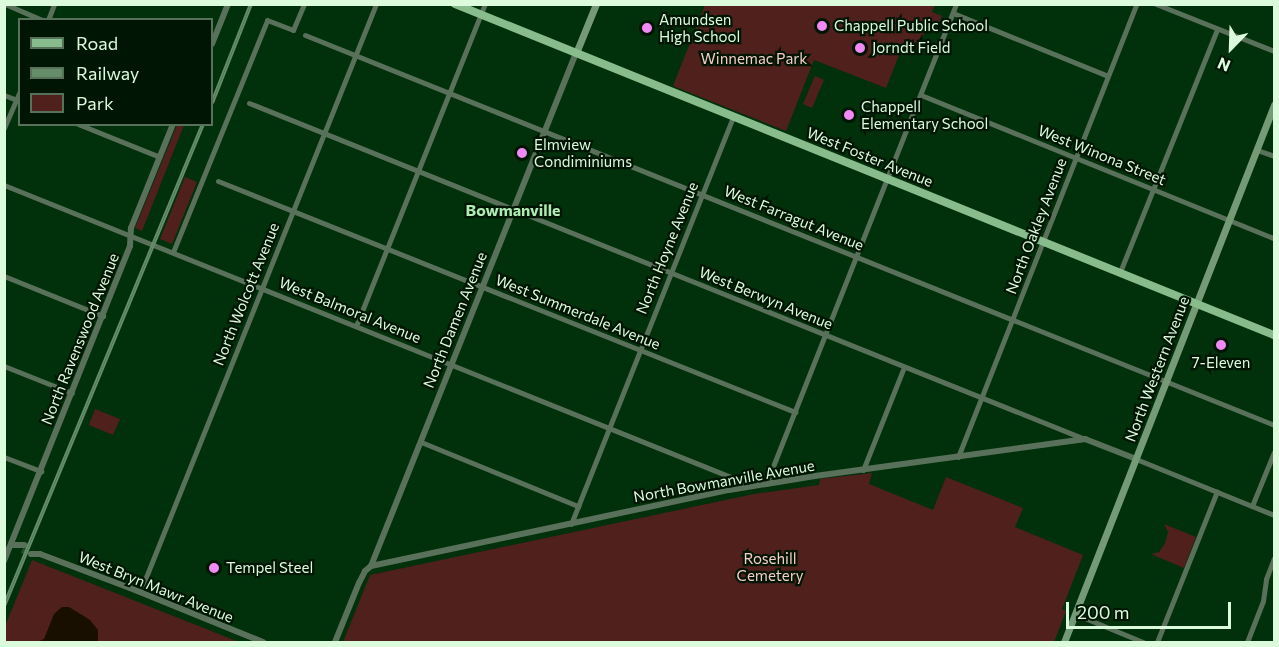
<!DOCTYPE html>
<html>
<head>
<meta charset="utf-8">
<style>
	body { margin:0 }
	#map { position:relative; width:1279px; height:647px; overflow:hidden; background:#01310a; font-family:Commissioner,sans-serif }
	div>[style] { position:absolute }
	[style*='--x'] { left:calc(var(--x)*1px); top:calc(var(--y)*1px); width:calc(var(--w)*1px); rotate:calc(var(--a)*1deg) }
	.green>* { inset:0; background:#50201d }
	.water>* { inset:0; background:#180f00 }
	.tertiary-tunnel>* { height:6px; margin-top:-3px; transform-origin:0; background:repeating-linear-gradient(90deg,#224f2a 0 6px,transparent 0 9px) }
	.minor>* { height:5px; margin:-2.5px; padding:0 2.5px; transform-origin:2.5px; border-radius:2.5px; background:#59715a }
	.tertiary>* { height:6px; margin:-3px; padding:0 3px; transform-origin:3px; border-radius:3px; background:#59715a }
	.secondary>* { height:7px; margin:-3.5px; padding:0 3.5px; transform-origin:3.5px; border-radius:3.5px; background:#749b76 }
	.primary>* { height:8px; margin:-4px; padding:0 4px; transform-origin:4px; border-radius:4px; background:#89bc8c }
	.rail>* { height:4px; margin-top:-2px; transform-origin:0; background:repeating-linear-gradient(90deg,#001503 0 4.5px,#658d6a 0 9px); box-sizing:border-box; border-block:2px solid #658d6a }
	.dots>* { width:16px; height:16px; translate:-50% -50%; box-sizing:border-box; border:3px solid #001503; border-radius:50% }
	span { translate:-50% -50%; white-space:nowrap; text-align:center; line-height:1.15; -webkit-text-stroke:4.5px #001503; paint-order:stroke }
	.poi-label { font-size:15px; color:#dcfbdd }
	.left { translate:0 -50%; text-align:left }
	.park-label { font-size:15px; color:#f6cdc8 }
	.street-label { font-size:15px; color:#dcfbdd }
	.neighbourhood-label { font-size:16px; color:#afedb3; font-weight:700 }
	.frame { position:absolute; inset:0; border:6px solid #dcfbdd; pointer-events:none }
	.legend { position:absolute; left:18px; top:18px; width:195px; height:108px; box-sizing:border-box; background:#001503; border:2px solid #58715a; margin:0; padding:8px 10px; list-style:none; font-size:18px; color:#dcfbdd }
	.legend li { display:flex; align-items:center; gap:12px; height:30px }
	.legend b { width:30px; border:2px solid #58715a }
	.north { position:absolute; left:1201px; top:18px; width:60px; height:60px; -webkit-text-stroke:4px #001503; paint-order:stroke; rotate:203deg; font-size:16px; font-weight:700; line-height:24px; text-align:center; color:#dcfbdd }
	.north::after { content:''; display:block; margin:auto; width:21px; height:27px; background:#dcfbdd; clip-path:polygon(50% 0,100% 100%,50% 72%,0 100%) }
	.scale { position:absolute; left:1066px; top:602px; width:165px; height:27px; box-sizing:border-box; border:3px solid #dcfbdd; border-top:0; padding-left:8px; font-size:18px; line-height:21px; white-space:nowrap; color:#dcfbdd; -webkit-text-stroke:4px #001503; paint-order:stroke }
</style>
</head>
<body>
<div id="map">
	<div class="green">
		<i style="clip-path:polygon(705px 5px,935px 5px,932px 12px,942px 16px,935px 31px,926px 28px,918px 50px,903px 45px,886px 88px,814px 60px,786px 131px,673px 86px)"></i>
		<i style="clip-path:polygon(815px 76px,824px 80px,812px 108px,803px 104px)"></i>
		<i style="clip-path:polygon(177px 125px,184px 125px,142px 231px,135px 228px)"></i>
		<i style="clip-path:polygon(185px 177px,197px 182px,172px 244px,160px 239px)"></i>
		<i style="clip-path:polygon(95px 409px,120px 419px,113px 435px,89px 425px)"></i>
		<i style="clip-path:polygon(872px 473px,869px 484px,933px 510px,946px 477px,1023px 508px,1015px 527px,1083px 555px,1062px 609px,1066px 611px,1054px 642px,343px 642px,370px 575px,754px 494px,819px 485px,820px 479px)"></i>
		<i style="clip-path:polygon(1164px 524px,1196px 537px,1184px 568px,1151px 554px,1159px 552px,1165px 543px,1168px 532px)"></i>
		<i style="clip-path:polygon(32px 560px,239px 642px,5px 642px,4px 629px)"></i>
	</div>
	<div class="water">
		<i style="clip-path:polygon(62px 607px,69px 607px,90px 620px,98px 630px,98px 642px,37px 642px,44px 639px,54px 614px)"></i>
	</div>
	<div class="tertiary-tunnel">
		<i style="--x:24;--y:545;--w:9;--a:18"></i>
		<i style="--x:22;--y:550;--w:10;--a:24"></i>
	</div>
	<div class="minor">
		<i style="--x:5;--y:4;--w:40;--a:23.4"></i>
		<i style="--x:1156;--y:4;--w:127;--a:21.7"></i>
		<i style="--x:953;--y:13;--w:167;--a:22.1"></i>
		<i style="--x:48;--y:20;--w:17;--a:-69"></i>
		<i style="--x:305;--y:35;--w:1045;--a:21.92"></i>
		<i style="--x:4;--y:95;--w:17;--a:21"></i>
		<i style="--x:921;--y:95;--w:381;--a:22.1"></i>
		<i style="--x:249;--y:103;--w:901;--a:21.9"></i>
		<i style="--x:78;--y:124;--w:88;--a:21.9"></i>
		<i style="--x:4;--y:128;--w:40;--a:-66.6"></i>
		<i style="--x:1257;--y:150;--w:18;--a:19"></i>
		<i style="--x:218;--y:181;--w:622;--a:21.82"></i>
		<i style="--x:4;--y:185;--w:807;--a:21.89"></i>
		<i style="--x:173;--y:252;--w:250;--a:-67.9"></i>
		<i style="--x:267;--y:20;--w:28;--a:21"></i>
		<i style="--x:293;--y:30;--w:28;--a:-67"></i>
		<i style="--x:1120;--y:272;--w:262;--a:-68.2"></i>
		<i style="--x:4;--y:276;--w:107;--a:22"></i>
		<i style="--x:356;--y:326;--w:347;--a:-68.2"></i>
		<i style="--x:4;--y:366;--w:73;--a:21.7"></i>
		<i style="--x:421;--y:442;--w:170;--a:22.2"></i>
		<i style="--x:4;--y:457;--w:40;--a:21"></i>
		<i style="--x:958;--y:457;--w:487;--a:-68.5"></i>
		<i style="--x:1136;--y:459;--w:149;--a:22.1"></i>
		<i style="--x:863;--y:470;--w:111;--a:-68.3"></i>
		<i style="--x:766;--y:484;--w:516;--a:-68.4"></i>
		<i style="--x:1252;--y:506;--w:58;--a:-67.8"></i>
		<i style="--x:571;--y:524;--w:439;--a:-68.3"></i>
		<i style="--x:140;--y:592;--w:634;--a:-68.13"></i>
		<i style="--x:1075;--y:614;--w:74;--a:22.4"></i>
		<i style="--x:1157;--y:642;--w:162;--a:-68.3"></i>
		<i style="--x:1247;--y:642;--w:44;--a:-68.7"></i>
		<i style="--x:1263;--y:601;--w:22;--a:-82"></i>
		<i style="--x:1266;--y:579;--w:22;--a:-69"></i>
	</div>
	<div class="tertiary">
		<i style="--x:212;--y:44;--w:43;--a:-68.2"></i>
		<i style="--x:11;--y:545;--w:13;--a:0"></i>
		<i style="--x:31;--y:554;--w:9;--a:0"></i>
		<i style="--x:40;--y:554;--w:96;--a:20.7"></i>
		<i style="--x:130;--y:588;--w:144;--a:22.1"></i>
		<i style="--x:4;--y:561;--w:339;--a:-68.2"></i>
		<i style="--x:130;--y:246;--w:18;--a:-87"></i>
		<i style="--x:131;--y:228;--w:112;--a:-68"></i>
		<i style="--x:371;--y:566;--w:366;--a:-12"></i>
		<i style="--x:729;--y:490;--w:87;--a:-9.2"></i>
		<i style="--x:815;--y:476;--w:273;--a:-7.8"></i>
		<i style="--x:1085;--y:439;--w:55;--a:21.4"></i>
		<i style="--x:335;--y:642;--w:64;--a:-67.9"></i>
		<i style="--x:359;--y:583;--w:13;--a:-63"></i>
		<i style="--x:365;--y:571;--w:8;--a:-40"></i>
		<i style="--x:371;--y:566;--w:552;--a:-68.22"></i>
	</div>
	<div class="secondary">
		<i style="--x:576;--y:53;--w:53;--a:-67.8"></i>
		<i style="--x:1064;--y:642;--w:577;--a:-68.64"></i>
	</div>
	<div class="primary">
		<i style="--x:455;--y:4;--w:883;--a:22.01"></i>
	</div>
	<div class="rail">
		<i style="--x:212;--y:103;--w:106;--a:-68.5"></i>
		<i style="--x:4;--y:606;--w:521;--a:-67.57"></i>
	</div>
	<div class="dots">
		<i style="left:822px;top:26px;background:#f18af4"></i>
		<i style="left:647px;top:28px;background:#f18af4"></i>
		<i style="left:860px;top:48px;background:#f18af4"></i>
		<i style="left:849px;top:115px;background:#f18af4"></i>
		<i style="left:522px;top:153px;background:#f18af4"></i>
		<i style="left:1221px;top:345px;background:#f18af4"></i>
		<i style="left:214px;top:568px;background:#f18af4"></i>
	</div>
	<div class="poi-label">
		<span class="left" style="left:659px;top:28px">Amundsen<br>High School</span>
		<span class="left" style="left:834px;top:26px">Chappell Public School</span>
		<span class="left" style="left:872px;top:48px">Jorndt Field</span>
		<span class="left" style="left:861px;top:115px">Chappell<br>Elementary School</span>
		<span class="left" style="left:534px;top:153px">Elmview<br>Condiminiums</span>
		<span style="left:1221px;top:363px">7-Eleven</span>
		<span class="left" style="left:226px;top:568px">Tempel Steel</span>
	</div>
	<div class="park-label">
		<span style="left:754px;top:59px">Winnemac Park</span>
		<span style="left:770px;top:567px">Rosehill<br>Cemetery</span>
	</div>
	<div class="street-label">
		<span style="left:1102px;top:155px;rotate:22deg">West Winona Street</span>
		<span style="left:870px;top:157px;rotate:22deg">West Foster Avenue</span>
		<span style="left:794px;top:218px;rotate:22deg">West Farragut Avenue</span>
		<span style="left:1036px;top:226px;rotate:-69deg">North Oakley Avenue</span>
		<span style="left:667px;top:248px;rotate:-68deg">North Hoyne Avenue</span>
		<span style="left:246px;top:294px;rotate:-68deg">North Wolcott Avenue</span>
		<span style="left:766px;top:298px;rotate:22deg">West Berwyn Avenue</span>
		<span style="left:350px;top:310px;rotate:22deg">West Balmoral Avenue</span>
		<span style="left:578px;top:312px;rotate:22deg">West Summerdale Avenue</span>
		<span style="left:455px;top:320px;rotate:-68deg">North Damen Avenue</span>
		<span style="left:80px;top:339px;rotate:-68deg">North Ravenswood Avenue</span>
		<span style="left:1157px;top:369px;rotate:-69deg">North Western Avenue</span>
		<span style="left:724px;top:481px;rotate:-10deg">North Bowmanville Avenue</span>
		<span style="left:156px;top:587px;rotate:22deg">West Bryn Mawr Avenue</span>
	</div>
	<div class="neighbourhood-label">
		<span style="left:513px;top:210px">Bowmanville</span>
	</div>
	<div class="frame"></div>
	<ul class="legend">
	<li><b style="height:8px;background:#89bc8c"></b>Road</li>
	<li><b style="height:8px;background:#658d6a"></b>Railway</li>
	<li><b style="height:16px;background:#50201d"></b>Park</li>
	</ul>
	<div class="north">N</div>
	<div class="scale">200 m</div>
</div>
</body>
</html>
